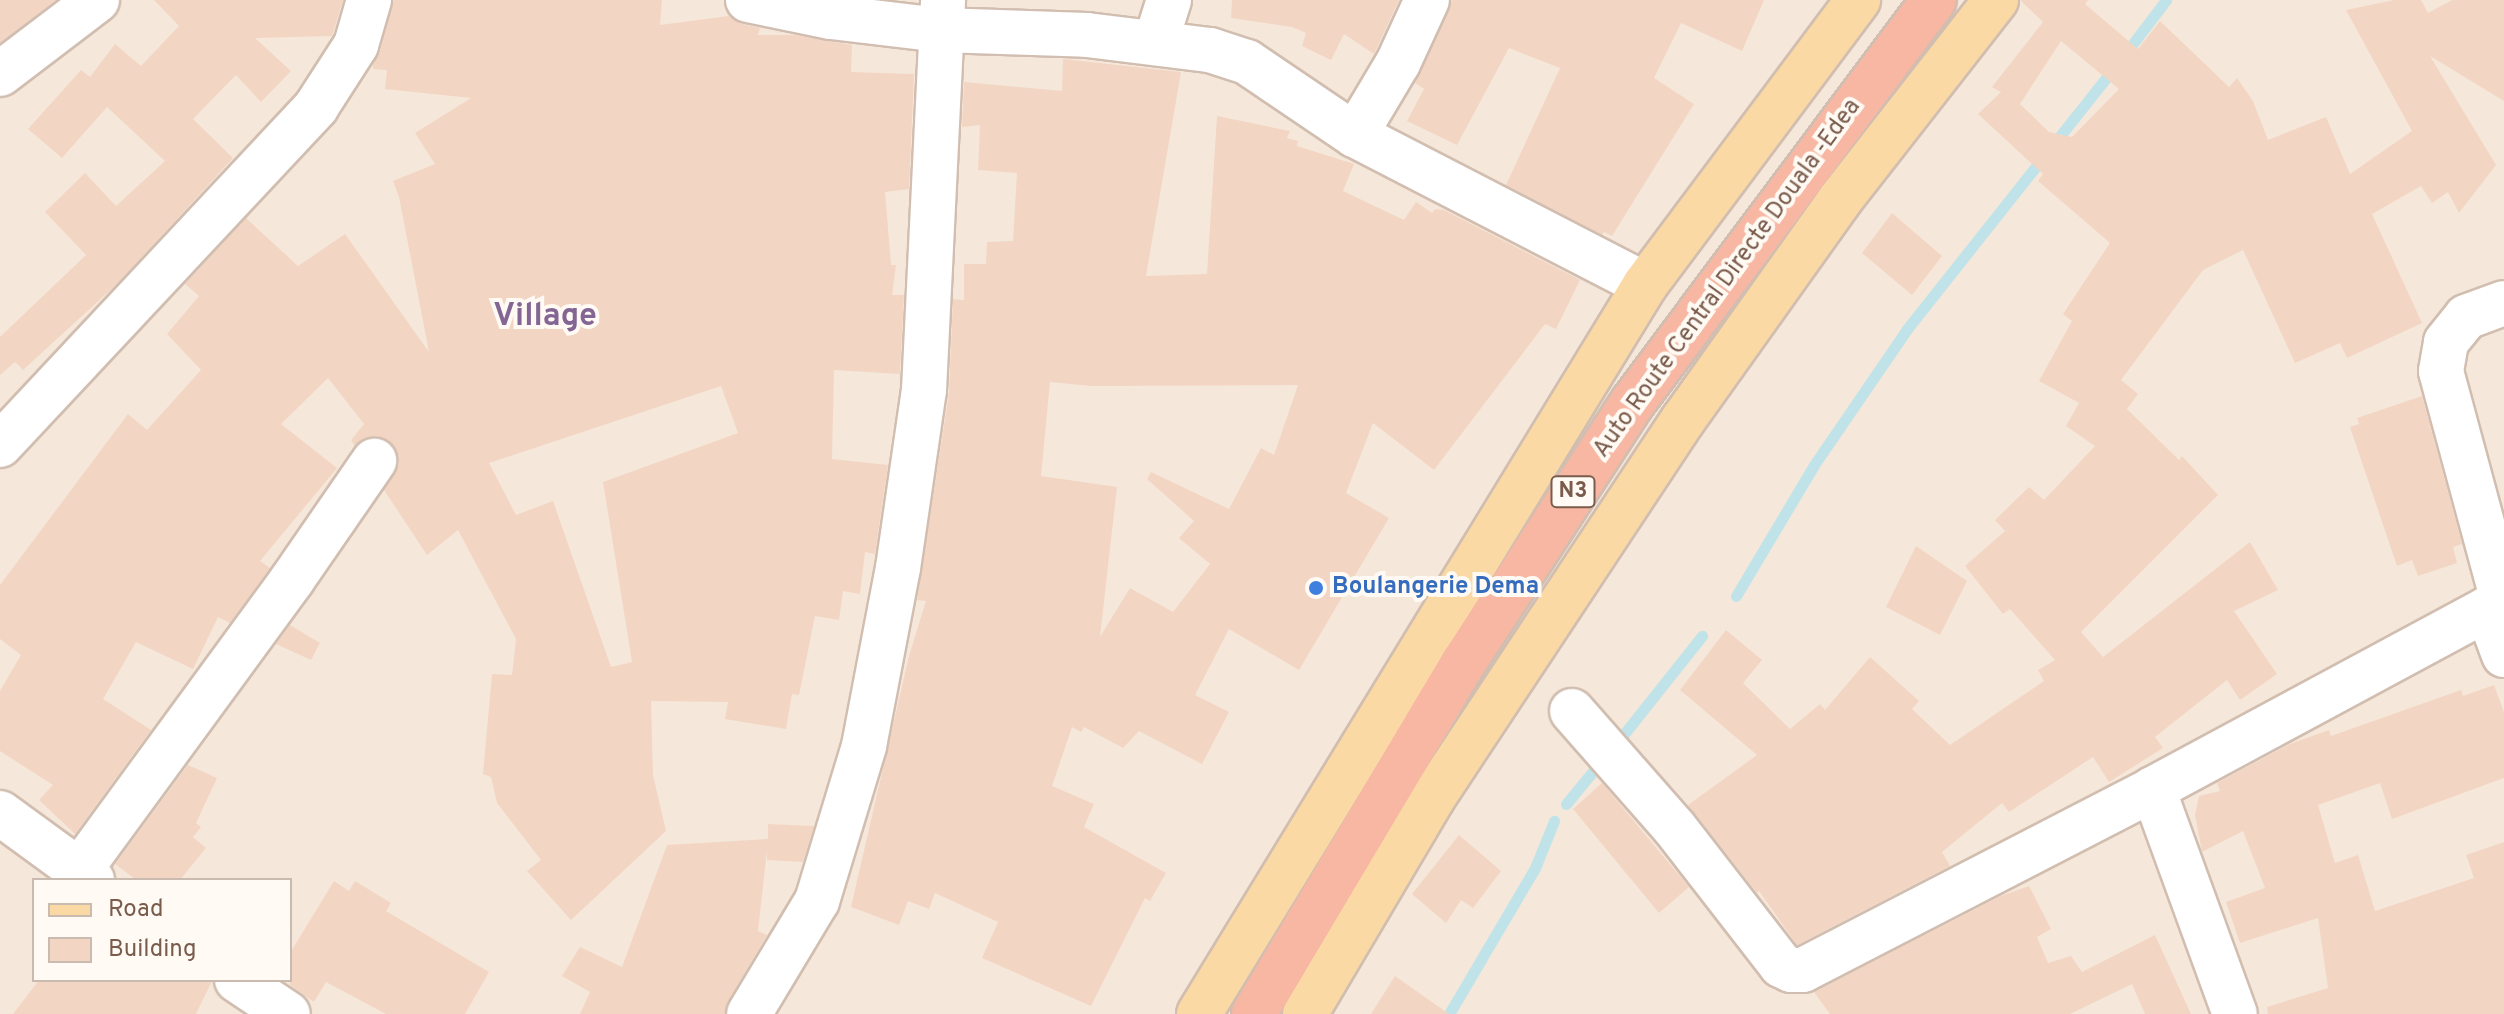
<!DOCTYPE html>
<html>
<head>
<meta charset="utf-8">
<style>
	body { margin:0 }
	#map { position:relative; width:2504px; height:1014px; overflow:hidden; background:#fdf6ec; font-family:Overpass,sans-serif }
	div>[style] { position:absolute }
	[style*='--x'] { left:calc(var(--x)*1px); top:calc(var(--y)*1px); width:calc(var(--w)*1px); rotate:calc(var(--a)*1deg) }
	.residential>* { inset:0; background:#f5e8da }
	.stream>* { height:11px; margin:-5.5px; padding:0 5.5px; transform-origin:5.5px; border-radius:5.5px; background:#bfe3e8 }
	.building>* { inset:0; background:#f3d5c3 }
	.roads { filter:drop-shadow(2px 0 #d1beb0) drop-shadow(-2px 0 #d1beb0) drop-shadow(0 2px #d1beb0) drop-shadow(0 -2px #d1beb0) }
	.minor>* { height:44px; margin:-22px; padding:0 22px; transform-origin:22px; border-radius:22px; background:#fff }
	.major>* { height:44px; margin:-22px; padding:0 22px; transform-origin:22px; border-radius:22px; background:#fbd9a5 }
	.highway>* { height:44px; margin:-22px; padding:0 22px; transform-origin:22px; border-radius:22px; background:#f7b7a3 }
	.dots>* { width:22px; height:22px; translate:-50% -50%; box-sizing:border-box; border:4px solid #fffaf3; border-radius:50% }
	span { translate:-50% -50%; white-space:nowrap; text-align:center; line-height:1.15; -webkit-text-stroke:8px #fffaf3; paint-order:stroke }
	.shield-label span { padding:2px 6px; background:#fffaf3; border:2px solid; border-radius:6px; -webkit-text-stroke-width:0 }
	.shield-label { font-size:22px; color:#7a5c4d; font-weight:700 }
	.street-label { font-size:24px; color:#7a5c4d }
	.shop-label { font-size:24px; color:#366cbe; font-weight:700 }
	.left { translate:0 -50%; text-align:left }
	.district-label { font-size:32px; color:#846695; font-weight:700 }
	.legend { position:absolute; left:32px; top:878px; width:260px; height:104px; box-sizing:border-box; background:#fffaf3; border:2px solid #cabbb1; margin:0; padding:10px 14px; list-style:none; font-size:24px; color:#7a5c4d }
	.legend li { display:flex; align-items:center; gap:16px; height:40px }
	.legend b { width:40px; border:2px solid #cabbb1 }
</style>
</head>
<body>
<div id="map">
	<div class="residential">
		<i style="clip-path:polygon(evenodd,0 0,2504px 0,2504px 1014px,0 1014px,0 0,34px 880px,290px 880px,290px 980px,34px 980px,34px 880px)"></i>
	</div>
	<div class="stream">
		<i style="--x:2125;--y:54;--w:68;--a:-52.8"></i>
		<i style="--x:1736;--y:596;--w:152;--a:-59.2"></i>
		<i style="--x:1814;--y:465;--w:165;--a:-55.6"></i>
		<i style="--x:1907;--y:329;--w:335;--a:-51.6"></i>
		<i style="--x:1620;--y:739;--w:132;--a:-51.5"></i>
		<i style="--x:1566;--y:804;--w:58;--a:-50.6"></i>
		<i style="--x:1449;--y:1014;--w:169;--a:-59.5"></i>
		<i style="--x:1535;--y:868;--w:51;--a:-68"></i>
	</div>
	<div class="building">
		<i style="clip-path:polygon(0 0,56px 0,0 43px)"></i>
		<i style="clip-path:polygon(154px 0,343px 0,332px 36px,255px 38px,291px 71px,261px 102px,236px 75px,193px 119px,233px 158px,117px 284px,23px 370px,15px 362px,0 375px,0 337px,86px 255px,45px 212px,85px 173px,116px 206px,165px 161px,107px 107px,62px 158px,28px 129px,81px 70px,90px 77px,115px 44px,141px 66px,179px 26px)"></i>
		<i style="clip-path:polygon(evenodd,393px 0,662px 0,660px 25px,729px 16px,742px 24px,760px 28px,758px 35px,794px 35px,852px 45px,851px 72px,914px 74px,909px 189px,885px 192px,891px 265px,896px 265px,892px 295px,904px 295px,899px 388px,899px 390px,900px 374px,834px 370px,832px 459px,888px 465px,875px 554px,865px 552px,860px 594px,843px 591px,839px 620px,815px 616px,799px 695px,792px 694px,786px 729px,725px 719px,728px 702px,651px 701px,653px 775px,666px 831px,571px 920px,527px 871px,541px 860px,497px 803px,491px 777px,483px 774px,492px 674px,512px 675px,516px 639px,458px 530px,427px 555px,384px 490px,399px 464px,396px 450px,389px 441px,377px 436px,364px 438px,355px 446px,351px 440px,364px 424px,328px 378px,281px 424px,337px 468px,260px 561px,270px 568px,230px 623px,218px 617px,193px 669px,136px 642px,103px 699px,151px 730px,75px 834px,39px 800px,53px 785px,0 751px,0 691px,21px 655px,0 639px,0 585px,128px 414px,147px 430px,201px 370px,167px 334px,199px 296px,185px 284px,246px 218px,298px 266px,345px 234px,429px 352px,399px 197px,393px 181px,435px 164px,415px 133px,471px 98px,385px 89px,387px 70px,373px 69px,373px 64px,380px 52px,393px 0,721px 386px,738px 433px,603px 482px,632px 662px,611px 667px,553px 501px,516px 515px,489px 463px,721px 386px)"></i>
		<i style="clip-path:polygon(1232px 0,1399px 0,1374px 54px,1344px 34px,1331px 60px,1302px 46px,1306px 33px,1292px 27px,1231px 18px)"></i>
		<i style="clip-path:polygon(1452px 0,1764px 0,1742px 51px,1681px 23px,1654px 78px,1694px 104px,1612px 236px,1604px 232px,1602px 235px,1506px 185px,1560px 68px,1509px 48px,1457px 145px,1407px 121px,1424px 89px,1415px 83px)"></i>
		<i style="clip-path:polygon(evenodd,2020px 0,2088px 0,2085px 4px,2138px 49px,2160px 21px,2229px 87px,2237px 78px,2253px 101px,2268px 140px,2326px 117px,2350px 174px,2412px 131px,2346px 10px,2394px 0,2421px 0,2428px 13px,2452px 0,2504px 0,2504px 101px,2430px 56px,2496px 165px,2459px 213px,2448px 192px,2432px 203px,2421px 186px,2372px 214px,2422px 323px,2347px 358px,2340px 343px,2295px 363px,2243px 250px,2203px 270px,2121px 380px,2138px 394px,2127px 409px,2179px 460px,2182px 456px,2218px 495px,2081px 632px,2103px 657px,2250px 542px,2278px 590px,2234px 611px,2277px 674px,2240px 700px,2227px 680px,2155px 737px,2163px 748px,2109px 782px,2093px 757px,2009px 812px,2002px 803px,1942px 852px,1950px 866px,1797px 945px,1759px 891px,1757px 893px,1688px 805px,1757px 755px,1680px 690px,1726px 630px,1762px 660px,1743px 683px,1790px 729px,1820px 704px,1825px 710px,1870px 657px,1919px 701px,1912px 709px,1950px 745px,2044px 681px,2038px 670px,2055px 660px,2010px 609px,2003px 614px,1965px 566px,2005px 531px,1995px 520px,2029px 487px,2044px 500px,2095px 446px,2066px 426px,2079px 403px,2039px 381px,2072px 321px,2063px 314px,2110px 243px,2038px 181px,2043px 174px,1978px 114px,2001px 92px,1992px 87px,2043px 22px,2020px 0,2061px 41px,2119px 89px,2072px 137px,2049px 132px,2020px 104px,2061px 41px)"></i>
		<i style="clip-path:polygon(evenodd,1063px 59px,1181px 72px,1146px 276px,1207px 274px,1217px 116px,1290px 131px,1287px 138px,1298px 141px,1297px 146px,1354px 164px,1343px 191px,1404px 220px,1416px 202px,1432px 213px,1435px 209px,1444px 210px,1580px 280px,1556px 329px,1545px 324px,1434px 470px,1373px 423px,1346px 493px,1389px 518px,1299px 670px,1229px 629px,1195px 695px,1229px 712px,1202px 764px,1139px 731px,1123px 748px,1084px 727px,1081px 732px,1072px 727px,1052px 786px,1094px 804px,1084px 827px,1166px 873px,1150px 901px,1145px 898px,1091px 1006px,982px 958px,998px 922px,935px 893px,929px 909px,908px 901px,899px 925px,851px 907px,909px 656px,926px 601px,917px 600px,949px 393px,953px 299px,964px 300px,964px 264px,986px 264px,987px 242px,1013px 241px,1017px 173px,978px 170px,980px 125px,962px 127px,964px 82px,1062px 91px,1063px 59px,1050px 382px,1091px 386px,1298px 385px,1274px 455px,1261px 448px,1229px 509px,1151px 472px,1147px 479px,1194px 521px,1179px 538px,1210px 564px,1173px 612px,1130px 588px,1100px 637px,1117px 487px,1041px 476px,1050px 382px)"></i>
		<i style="clip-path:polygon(1892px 213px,1942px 256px,1912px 295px,1862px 253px)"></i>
		<i style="clip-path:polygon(2422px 396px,2462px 544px,2453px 547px,2457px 563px,2418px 576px,2412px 560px,2397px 566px,2350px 427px,2359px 424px,2357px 418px)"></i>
		<i style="clip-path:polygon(1916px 546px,1967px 581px,1940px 635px,1886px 607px)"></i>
		<i style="clip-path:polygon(290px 625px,320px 643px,311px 660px,276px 644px)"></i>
		<i style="clip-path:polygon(2494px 685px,2504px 712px,2504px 778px,2392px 819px,2380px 783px,2318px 805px,2335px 863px,2358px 855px,2375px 911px,2474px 878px,2466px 855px,2504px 842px,2504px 1014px,2268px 1014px,2267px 1007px,2328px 988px,2318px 918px,2240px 943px,2226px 902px,2265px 888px,2243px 831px,2202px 852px,2195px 815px,2199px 796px,2220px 791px,2217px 783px,2290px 744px,2329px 730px,2331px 736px,2461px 690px,2463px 696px)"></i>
		<i style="clip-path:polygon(188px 765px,217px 778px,196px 823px,201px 827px,193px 837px,206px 848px,180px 880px,136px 880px,115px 864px)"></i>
		<i style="clip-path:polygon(1602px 783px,1689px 887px,1659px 913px,1573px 809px)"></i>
		<i style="clip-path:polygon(768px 824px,814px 826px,803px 862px,767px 860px,767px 850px,758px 931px,767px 935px,728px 1001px,724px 1014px,580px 1014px,590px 992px,562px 976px,580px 947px,622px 967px,667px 845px,768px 839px)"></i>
		<i style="clip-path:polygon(1459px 835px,1501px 871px,1473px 908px,1461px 900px,1446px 923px,1412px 894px)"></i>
		<i style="clip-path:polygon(334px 881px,349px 891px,355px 881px,391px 903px,386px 911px,489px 972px,465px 1014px,386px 1014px,326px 982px,314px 1002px,290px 985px,290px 953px)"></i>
		<i style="clip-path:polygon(2029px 886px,2051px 929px,2037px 937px,2048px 963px,2071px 956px,2082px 972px,2155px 935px,2191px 1014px,2145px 1014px,2132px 984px,2070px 1014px,1830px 1014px,1814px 992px,2001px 896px)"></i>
		<i style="clip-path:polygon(1395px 976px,1449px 1014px,1371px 1014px)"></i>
		<i style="clip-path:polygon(39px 980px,212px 980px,212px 981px,196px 1014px,13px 1014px)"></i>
	</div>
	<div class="roads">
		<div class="minor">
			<i style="--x:748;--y:0;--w:85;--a:11.6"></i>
			<i style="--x:831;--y:17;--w:110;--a:6.8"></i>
			<i style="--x:940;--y:30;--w:147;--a:1.9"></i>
			<i style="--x:1087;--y:35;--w:124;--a:7"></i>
			<i style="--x:1210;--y:50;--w:39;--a:18"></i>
			<i style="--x:1247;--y:62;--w:130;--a:34.1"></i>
			<i style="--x:1355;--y:135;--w:326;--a:27.3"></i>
			<i style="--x:1156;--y:41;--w:43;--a:-72.4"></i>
			<i style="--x:0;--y:74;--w:122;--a:-37.3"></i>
			<i style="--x:1355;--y:135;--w:84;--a:-59.2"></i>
			<i style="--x:1398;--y:63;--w:69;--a:-65.3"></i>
			<i style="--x:0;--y:445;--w:463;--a:-46.9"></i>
			<i style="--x:316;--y:107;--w:74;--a:-57.2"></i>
			<i style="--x:356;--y:45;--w:47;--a:-73.9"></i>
			<i style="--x:2503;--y:601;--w:238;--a:-105.1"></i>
			<i style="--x:2441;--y:371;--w:29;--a:-80"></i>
			<i style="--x:2446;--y:342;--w:32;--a:-51"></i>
			<i style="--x:2466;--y:317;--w:40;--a:-20.2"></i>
			<i style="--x:2487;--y:609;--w:49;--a:69.7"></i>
			<i style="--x:1572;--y:711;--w:154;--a:48.7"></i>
			<i style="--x:1674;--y:827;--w:175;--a:52.2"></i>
			<i style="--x:1781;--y:965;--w:11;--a:27"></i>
			<i style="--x:1791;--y:970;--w:12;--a:0"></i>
			<i style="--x:1803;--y:970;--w:394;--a:-27.3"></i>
			<i style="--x:2153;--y:789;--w:399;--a:-28.3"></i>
			<i style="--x:2153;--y:789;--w:239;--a:70"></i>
			<i style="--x:0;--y:813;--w:114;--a:36.1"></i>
			<i style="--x:79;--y:871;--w:361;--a:-53.8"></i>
			<i style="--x:292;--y:580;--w:145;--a:-55.4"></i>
			<i style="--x:237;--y:980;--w:61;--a:33.7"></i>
			<i style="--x:749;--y:1014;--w:132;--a:-59"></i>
			<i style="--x:817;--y:901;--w:162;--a:-73.1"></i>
			<i style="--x:864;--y:746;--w:181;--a:-79.2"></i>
			<i style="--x:898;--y:568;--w:180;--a:-81.7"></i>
			<i style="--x:924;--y:390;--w:390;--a:-87.2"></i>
		</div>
		<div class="major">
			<i style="--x:1199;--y:1014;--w:855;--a:-58.54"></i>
			<i style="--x:1645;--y:285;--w:356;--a:-53.2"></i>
			<i style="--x:1305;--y:1014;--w:250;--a:-59.4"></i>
			<i style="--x:1432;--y:799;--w:455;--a:-56.5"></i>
			<i style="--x:1683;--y:420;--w:269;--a:-54.5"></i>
			<i style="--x:1839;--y:201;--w:255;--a:-52"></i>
		</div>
		<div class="highway">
			<i style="--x:1254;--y:1014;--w:410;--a:-59.2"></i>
			<i style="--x:1464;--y:662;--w:310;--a:-57"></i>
			<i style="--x:1633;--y:402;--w:502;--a:-53.18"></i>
		</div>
	</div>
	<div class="dots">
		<i style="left:1316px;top:588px;background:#3f7fe0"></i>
	</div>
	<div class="shield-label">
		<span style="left:1573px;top:492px">N3</span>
	</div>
	<div class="street-label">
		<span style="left:1728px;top:279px;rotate:-54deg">Auto Route Central Directe Douala -Edea</span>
	</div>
	<div class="shop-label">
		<span class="left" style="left:1332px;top:588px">Boulangerie Dema</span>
	</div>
	<div class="district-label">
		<span style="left:545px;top:317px">Village</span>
	</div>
	<ul class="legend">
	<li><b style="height:10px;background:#fbd9a5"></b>Road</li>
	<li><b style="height:22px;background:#f3d5c3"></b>Building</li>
	</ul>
</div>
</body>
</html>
